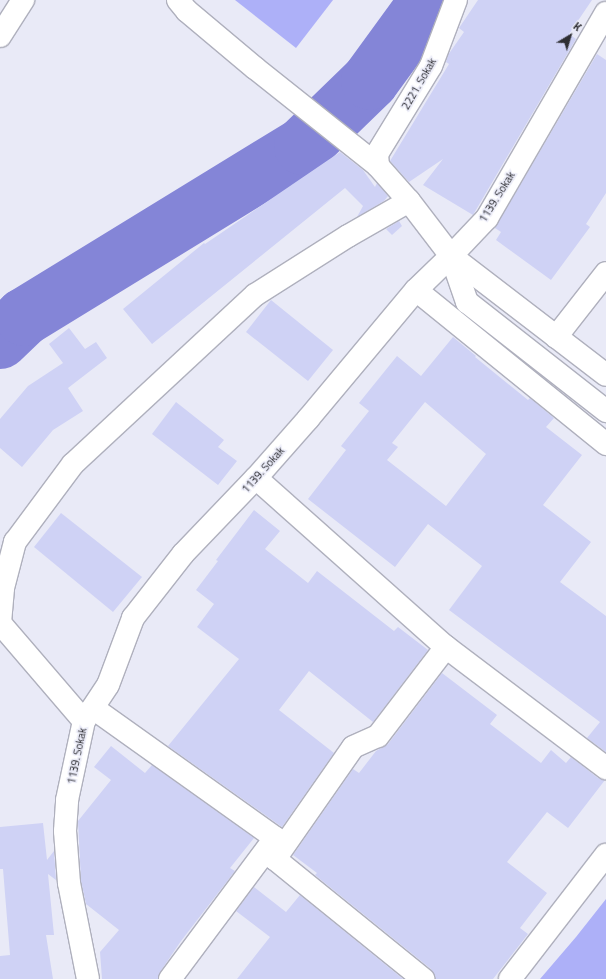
<!DOCTYPE html>
<html>
<head>
<meta charset="utf-8">
<style>
	body { margin:0 }
	#map { position:relative; width:606px; height:979px; overflow:hidden; background:#e9eaf7; font-family:"Titillium Web",sans-serif }
	div>[style] { position:absolute }
	[style*='--x'] { left:calc(var(--x)*1px); top:calc(var(--y)*1px); width:calc(var(--w)*1px); rotate:calc(var(--a)*1deg) }
	.green>* { inset:0; background:#adb0f8 }
	.river>* { height:58px; margin:-29px; padding:0 29px; transform-origin:29px; border-radius:29px; background:#8485d7 }
	.building>* { inset:0; background:#cfd2f5 }
	.roads { filter:drop-shadow(1px 0 #afb0bd) drop-shadow(-1px 0 #afb0bd) drop-shadow(0 1px #afb0bd) drop-shadow(0 -1px #afb0bd) }
	.minor>* { height:22px; margin:-11px; padding:0 11px; transform-origin:11px; border-radius:11px; background:#fff }
	.major>* { height:22px; margin:-11px; padding:0 11px; transform-origin:11px; border-radius:11px; background:#fff }
	span { translate:-50% -50%; white-space:nowrap; text-align:center; line-height:1.15; -webkit-text-stroke:3px #e9eaf7; paint-order:stroke }
	.street-label { font-size:11px; color:#2e2e33 }
	.north { position:absolute; left:550px; top:16px; width:40px; height:40px; -webkit-text-stroke:3px #e9eaf7; paint-order:stroke; rotate:38deg; font-size:11px; font-weight:700; line-height:16px; text-align:center; color:#2e2e33 }
	.north::after { content:''; display:block; margin:auto; width:14px; height:18px; background:#2e2e33; clip-path:polygon(50% 0,100% 100%,50% 72%,0 100%) }
</style>
</head>
<body>
<div id="map">
	<div class="green">
		<i style="clip-path:polygon(235px 0,333px 0,296px 48px)"></i>
		<i style="clip-path:polygon(606px 899px,606px 979px,540px 979px,576px 937px)"></i>
	</div>
	<div class="river">
		<i style="--x:0;--y:340;--w:33;--a:-44"></i>
		<i style="--x:24;--y:317;--w:327;--a:-31.5"></i>
		<i style="--x:303;--y:146;--w:93;--a:-44.1"></i>
		<i style="--x:370;--y:81;--w:100;--a:-53.9"></i>
	</div>
	<div class="building">
		<i style="clip-path:polygon(478px 0,592px 0,569px 34px,576px 39px,473px 215px,423px 185px,443px 159px,409px 182px,390px 161px,449px 64px,446px 62px,448px 55px,464px 32px,459px 28px)"></i>
		<i style="clip-path:polygon(597px 54px,606px 60px,606px 193px,586px 224px,590px 227px,551px 280px,496px 240px,501px 232px,495px 228px)"></i>
		<i style="clip-path:polygon(340px 152px,363px 170px,375px 187px,377px 183px,388px 196px,384px 201px,357px 217px,363px 206px,345px 188px,152px 344px,123px 309px,204px 243px,205px 244px)"></i>
		<i style="clip-path:polygon(399px 221px,402px 226px,392px 235px,386px 229px)"></i>
		<i style="clip-path:polygon(271px 300px,333px 350px,308px 381px,246px 332px)"></i>
		<i style="clip-path:polygon(69px 328px,85px 349px,96px 342px,107px 358px,68px 388px,83px 411px,53px 430px,22px 467px,0 448px,0 419px,28px 386px,63px 363px,49px 344px)"></i>
		<i style="clip-path:polygon(evenodd,453px 337px,476px 356px,475px 357px,528px 400px,530px 398px,554px 418px,546px 427px,582px 455px,543px 505px,591px 542px,560px 582px,606px 616px,606px 752px,587px 738px,600px 722px,449px 610px,482px 566px,428px 524px,395px 567px,308px 499px,346px 450px,341px 446px,369px 411px,359px 403px,397px 356px,421px 376px,453px 337px,425px 402px,486px 454px,446px 506px,387px 460px,398px 447px,392px 443px,425px 402px)"></i>
		<i style="clip-path:polygon(176px 402px,224px 440px,218px 447px,237px 461px,218px 485px,152px 434px)"></i>
		<i style="clip-path:polygon(254px 510px,280px 531px,265px 549px,308px 583px,317px 571px,394px 631px,398px 627px,428px 650px,373px 722px,309px 671px,279px 710px,334px 753px,282px 827px,168px 746px,239px 659px,197px 627px,214px 604px,196px 590px,218px 561px,216px 560px)"></i>
		<i style="clip-path:polygon(61px 513px,142px 577px,113px 612px,34px 547px)"></i>
		<i style="clip-path:polygon(442px 673px,497px 715px,490px 724px,541px 763px,551px 750px,566px 763px,571px 757px,598px 778px,605px 780px,568px 828px,547px 812px,507px 862px,547px 893px,520px 928px,528px 934px,493px 979px,435px 979px,431px 969px,315px 875px,317px 873px,293px 855px,353px 769px,359px 773px,376px 751px,388px 744px)"></i>
		<i style="clip-path:polygon(111px 746px,145px 773px,152px 765px,254px 838px,230px 868px,235px 871px,181px 941px,160px 972px,158px 979px,102px 979px,100px 952px,119px 930px,86px 904px,81px 881px,78px 821px,111px 780px,94px 767px)"></i>
		<i style="clip-path:polygon(43px 823px,47px 860px,54px 851px,56px 880px,48px 874px,54px 935px,46px 935px,53px 979px,0 979px,0 956px,10px 955px,3px 869px,0 869px,0 827px)"></i>
		<i style="clip-path:polygon(254px 887px,286px 912px,300px 895px,403px 979px,237px 979px,270px 937px,236px 911px)"></i>
	</div>
	<div class="roads">
		<div class="minor">
			<i style="--x:378;--y:166;--w:12;--a:-95"></i>
			<i style="--x:377;--y:154;--w:103;--a:-58.5"></i>
			<i style="--x:431;--y:66;--w:71;--a:-69.3"></i>
			<i style="--x:416;--y:290;--w:245;--a:39"></i>
			<i style="--x:556;--y:337;--w:81;--a:-52"></i>
			<i style="--x:256;--y:478;--w:254;--a:41.7"></i>
			<i style="--x:446;--y:647;--w:201;--a:37.1"></i>
			<i style="--x:93;--y:708;--w:224;--a:35.5"></i>
			<i style="--x:275;--y:838;--w:21;--a:90"></i>
			<i style="--x:275;--y:859;--w:191;--a:39"></i>
			<i style="--x:84;--y:721;--w:129;--a:-130.6"></i>
			<i style="--x:0;--y:623;--w:35;--a:-85"></i>
			<i style="--x:3;--y:588;--w:48;--a:-75.4"></i>
			<i style="--x:15;--y:542;--w:97;--a:-53.4"></i>
			<i style="--x:73;--y:464;--w:248;--a:-42.9"></i>
			<i style="--x:255;--y:295;--w:110;--a:-32.4"></i>
			<i style="--x:348;--y:236;--w:70;--a:-29.8"></i>
			<i style="--x:275;--y:859;--w:136;--a:-55.1"></i>
			<i style="--x:353;--y:747;--w:27;--a:-24"></i>
			<i style="--x:378;--y:736;--w:112;--a:-52.6"></i>
			<i style="--x:88;--y:979;--w:98;--a:-101.2"></i>
			<i style="--x:69;--y:883;--w:52;--a:-94.4"></i>
			<i style="--x:65;--y:831;--w:31;--a:-86"></i>
			<i style="--x:67;--y:800;--w:81;--a:-77.9"></i>
			<i style="--x:84;--y:721;--w:43;--a:-56.3"></i>
			<i style="--x:108;--y:685;--w:72;--a:-69.5"></i>
			<i style="--x:133;--y:618;--w:81;--a:-52"></i>
			<i style="--x:183;--y:554;--w:105;--a:-46.2"></i>
			<i style="--x:256;--y:478;--w:79;--a:-48.6"></i>
			<i style="--x:308;--y:419;--w:168;--a:-50.1"></i>
			<i style="--x:416;--y:290;--w:49;--a:-44.2"></i>
			<i style="--x:451;--y:256;--w:52;--a:-46.5"></i>
			<i style="--x:487;--y:218;--w:237;--a:-59.9"></i>
			<i style="--x:170;--y:979;--w:176;--a:-53.3"></i>
			<i style="--x:510;--y:979;--w:157;--a:-52.3"></i>
		</div>
		<div class="major">
			<i style="--x:178;--y:0;--w:14;--a:51"></i>
			<i style="--x:187;--y:11;--w:89;--a:40"></i>
			<i style="--x:255;--y:68;--w:157;--a:38.5"></i>
			<i style="--x:378;--y:166;--w:47;--a:48.5"></i>
			<i style="--x:409;--y:201;--w:69;--a:52.6"></i>
			<i style="--x:451;--y:256;--w:195;--a:37.5"></i>
			<i style="--x:0;--y:36;--w:43;--a:-57.4"></i>
			<i style="--x:451;--y:256;--w:49;--a:70.8"></i>
			<i style="--x:467;--y:302;--w:177;--a:38.1"></i>
		</div>
	</div>
	<div class="street-label">
		<span style="left:419px;top:84px;rotate:-60deg">2221. Sokak</span>
		<span style="left:497px;top:197px;rotate:-58deg">1139. Sokak</span>
		<span style="left:263px;top:470px;rotate:-48deg">1139. Sokak</span>
		<span style="left:77px;top:756px;rotate:-78deg">1139. Sokak</span>
	</div>
	<div class="north">K</div>
</div>
</body>
</html>
